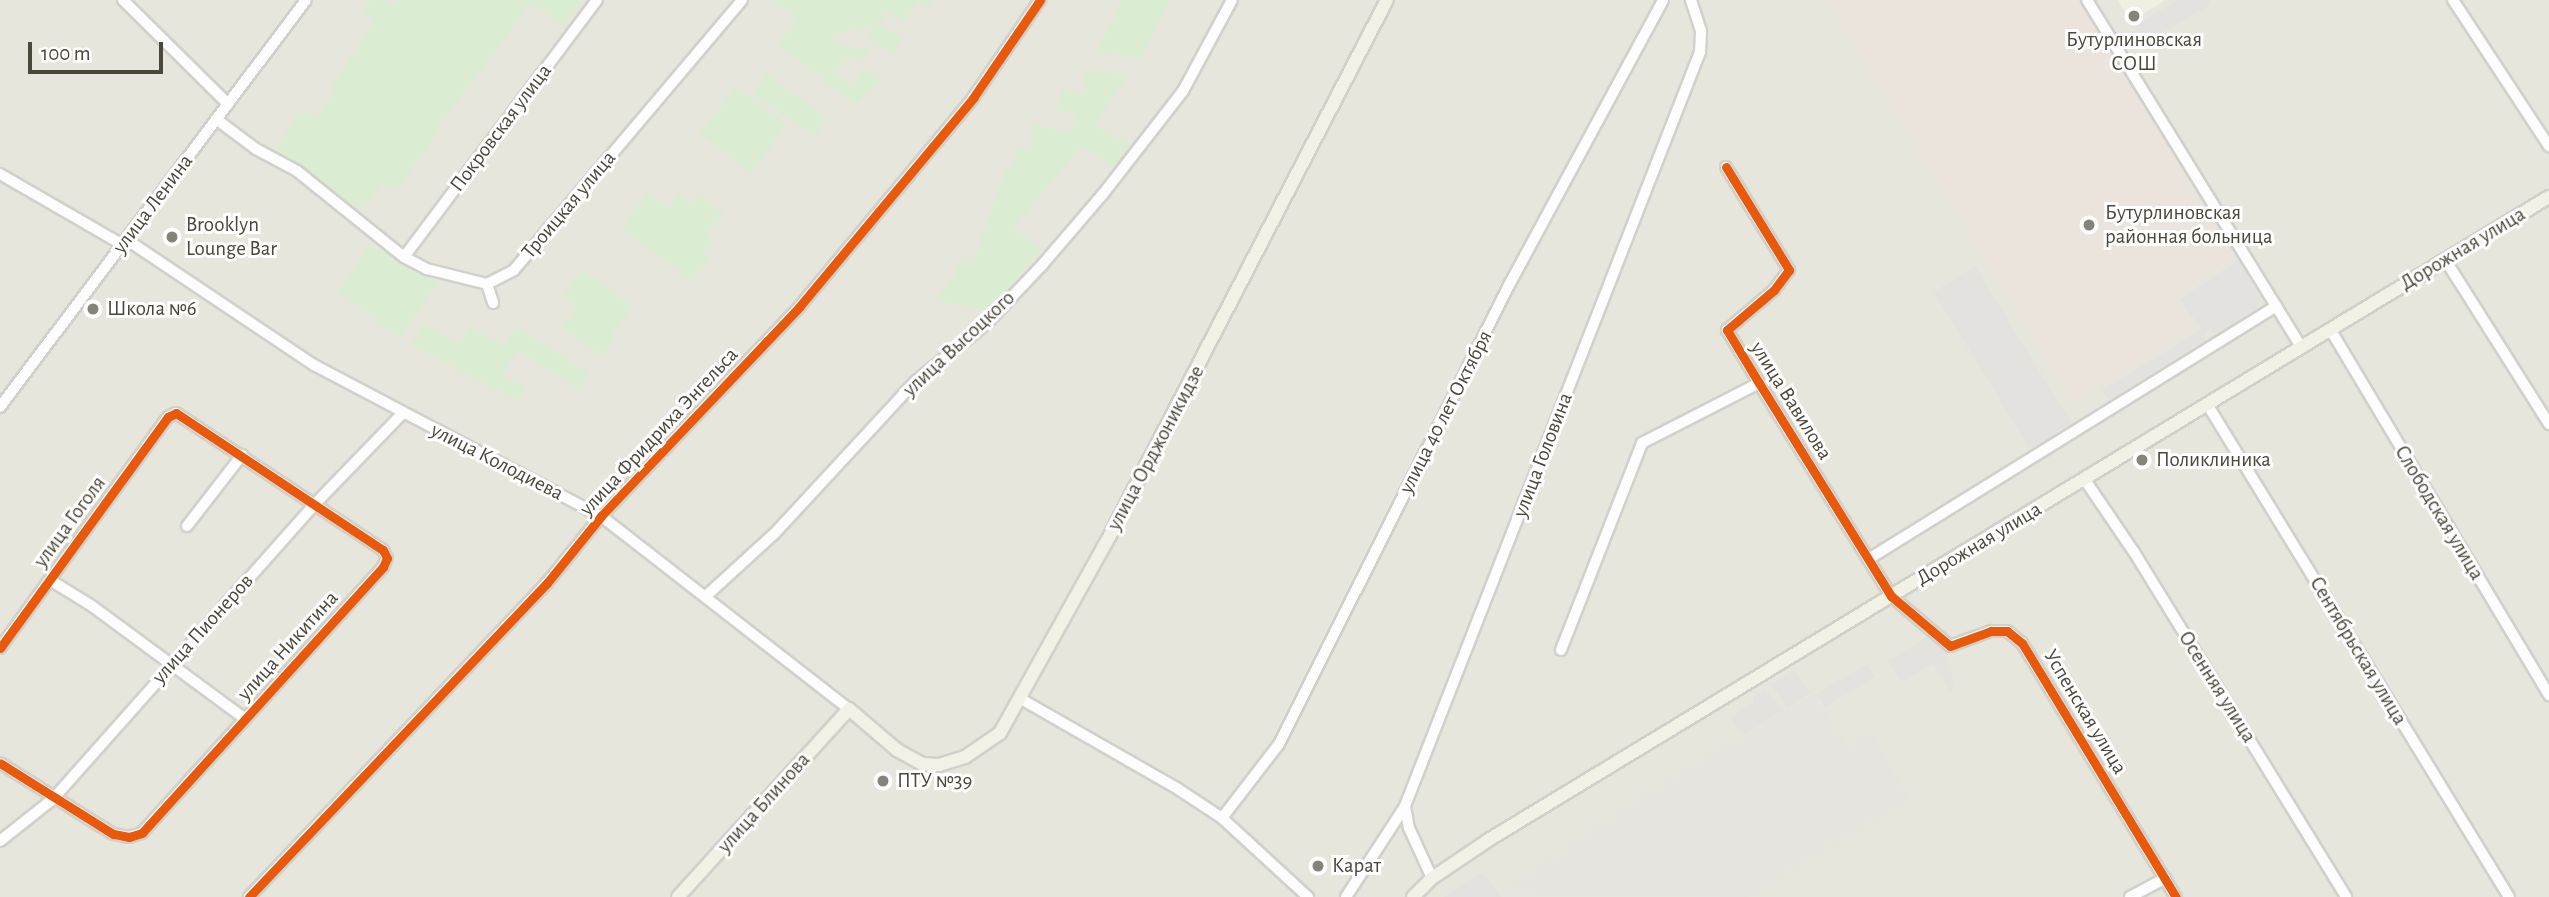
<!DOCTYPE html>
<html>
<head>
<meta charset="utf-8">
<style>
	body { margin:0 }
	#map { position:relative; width:2549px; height:897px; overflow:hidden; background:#f3f3ef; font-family:"Alegreya Sans",sans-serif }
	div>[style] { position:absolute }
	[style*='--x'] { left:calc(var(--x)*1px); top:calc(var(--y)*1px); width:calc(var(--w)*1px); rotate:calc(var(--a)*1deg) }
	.residential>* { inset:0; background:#e7e6dd }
	.industrial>* { inset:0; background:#e5e4de }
	.education>* { inset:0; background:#f0f0e2 }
	.medical>* { inset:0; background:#eae4dd }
	.green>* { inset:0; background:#daecd1 }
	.parking>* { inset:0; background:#e3e2de }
	.roads { filter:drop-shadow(2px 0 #d1d1cc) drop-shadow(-2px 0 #d1d1cc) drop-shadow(0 2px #d1d1cc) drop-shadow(0 -2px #d1d1cc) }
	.minor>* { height:10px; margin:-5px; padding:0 5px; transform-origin:5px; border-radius:5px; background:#fdfdfd }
	.major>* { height:12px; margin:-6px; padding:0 6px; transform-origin:6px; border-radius:6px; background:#f2f1e6 }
	.cycleway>* { height:9px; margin:-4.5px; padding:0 4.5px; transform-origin:4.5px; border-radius:4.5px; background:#e8590c }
	.dots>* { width:19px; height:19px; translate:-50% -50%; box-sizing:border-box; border:4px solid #fff; border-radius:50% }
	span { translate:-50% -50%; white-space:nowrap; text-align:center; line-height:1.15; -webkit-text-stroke:6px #fff; paint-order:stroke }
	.poi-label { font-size:21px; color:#4a483a }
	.left { translate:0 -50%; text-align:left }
	.street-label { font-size:21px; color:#4a483a }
	.scale { position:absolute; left:28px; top:42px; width:135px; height:32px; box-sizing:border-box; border:4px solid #4a483a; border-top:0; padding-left:9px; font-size:21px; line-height:24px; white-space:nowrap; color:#4a483a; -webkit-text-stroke:5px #fff; paint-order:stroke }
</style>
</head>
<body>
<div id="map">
	<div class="residential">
		<i style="clip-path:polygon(0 0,2549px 0,2549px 897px,0 897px)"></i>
	</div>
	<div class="industrial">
		<i style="clip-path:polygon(1814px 693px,1848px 748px,1871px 732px,1909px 798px,1747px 897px,1500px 895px,1632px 803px)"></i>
	</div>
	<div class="education">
		<i style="clip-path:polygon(2118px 0,2165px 0,2131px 22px)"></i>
	</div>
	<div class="medical">
		<i style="clip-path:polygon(1826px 0,2082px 0,2187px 176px,2182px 184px,2188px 191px,2193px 191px,2235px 259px,2174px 297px,2196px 329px,2073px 404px)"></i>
	</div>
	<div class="green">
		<i style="clip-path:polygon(371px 0,382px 0,391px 6px,397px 0,576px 0,581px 3px,564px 26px,532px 3px,440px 124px,427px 150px,396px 190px,382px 184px,359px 214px,276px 148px,299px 112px,303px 115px,306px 111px,316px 117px,336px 90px,333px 86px,374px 20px,363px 12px)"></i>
		<i style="clip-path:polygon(770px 0,932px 0,929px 6px,917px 2px,904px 22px,885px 12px,879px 25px,902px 38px,894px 53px,873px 44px,868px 28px,833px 34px,834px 43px,870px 50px,865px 59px,849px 57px,835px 73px,853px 84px,863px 68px,882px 80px,854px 105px,779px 44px,797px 20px)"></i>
		<i style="clip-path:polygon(1122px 0,1170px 0,1141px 59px,1098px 51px)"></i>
		<i style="clip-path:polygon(1086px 70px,1129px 74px,1094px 125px,1130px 145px,1114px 167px,1082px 146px,1013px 228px,1042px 249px,989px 311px,934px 300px,953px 279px,960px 260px,974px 262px,1006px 168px,1012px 169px,1017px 148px,1030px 150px,1034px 124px,1069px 134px,1076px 115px,1055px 110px,1063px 89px,1082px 93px)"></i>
		<i style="clip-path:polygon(767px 74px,826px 118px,815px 137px,753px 93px)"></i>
		<i style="clip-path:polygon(737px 87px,786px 124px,752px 174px,699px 133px)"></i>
		<i style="clip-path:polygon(648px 191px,668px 208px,679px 194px,692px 204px,699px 195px,724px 213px,707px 234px,714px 241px,703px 255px,709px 260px,693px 281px,621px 228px)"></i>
		<i style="clip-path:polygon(370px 244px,439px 281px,400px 338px,338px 292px)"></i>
		<i style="clip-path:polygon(581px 269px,633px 306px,611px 335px,615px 339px,603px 356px,562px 329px,577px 306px,563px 297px)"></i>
		<i style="clip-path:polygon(423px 324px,460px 345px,469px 326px,505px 346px,516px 327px,589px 373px,580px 391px,517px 350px,503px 376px,525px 387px,518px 400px,411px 345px)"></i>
	</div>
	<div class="parking">
		<i style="clip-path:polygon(2178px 0,2209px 0,2211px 4px,2143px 44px,2133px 26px)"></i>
		<i style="clip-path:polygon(2240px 259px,2260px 299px,2259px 307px,2215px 334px,2210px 330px,2205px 334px,2206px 340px,2108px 400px,2102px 390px,2198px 332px,2200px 328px,2180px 299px)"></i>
		<i style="clip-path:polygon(1975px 266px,2071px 423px,2030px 449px,1934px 292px)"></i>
		<i style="clip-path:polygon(1928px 637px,1936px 637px,1946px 649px,1955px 689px,1950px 690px,1933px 664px,1900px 682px,1888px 661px)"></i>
		<i style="clip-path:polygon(1868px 664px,1875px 677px,1825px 707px,1817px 694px)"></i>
		<i style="clip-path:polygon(1794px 669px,1810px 693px,1787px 708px,1771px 684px)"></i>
		<i style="clip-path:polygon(1765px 690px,1783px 710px,1742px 735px,1731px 717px,1753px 703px,1753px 697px)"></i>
		<i style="clip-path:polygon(1482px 872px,1501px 897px,1443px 897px)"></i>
	</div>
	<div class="roads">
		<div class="minor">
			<i style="--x:123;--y:0;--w:148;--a:44.7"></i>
			<i style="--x:2087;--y:0;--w:407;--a:58.3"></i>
			<i style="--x:2453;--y:0;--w:175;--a:56.7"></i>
			<i style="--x:216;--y:119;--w:50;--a:36.9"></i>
			<i style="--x:256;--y:149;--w:47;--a:28.2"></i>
			<i style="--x:297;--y:171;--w:137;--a:38.8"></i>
			<i style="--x:404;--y:257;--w:26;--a:28"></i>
			<i style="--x:427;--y:269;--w:62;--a:14"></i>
			<i style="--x:487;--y:284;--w:30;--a:-27"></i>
			<i style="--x:514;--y:270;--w:353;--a:-49.8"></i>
			<i style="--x:1726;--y:167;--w:121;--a:58.5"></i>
			<i style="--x:1789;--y:270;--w:25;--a:127"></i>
			<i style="--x:1774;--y:290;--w:62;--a:139.6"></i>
			<i style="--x:1727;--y:330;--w:62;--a:58.9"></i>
			<i style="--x:1759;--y:383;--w:251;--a:58.2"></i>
			<i style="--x:1891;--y:596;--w:77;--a:40.3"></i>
			<i style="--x:1950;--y:646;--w:44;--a:-20.1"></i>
			<i style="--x:1991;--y:631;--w:16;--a:0"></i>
			<i style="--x:2007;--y:631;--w:19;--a:39"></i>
			<i style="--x:2022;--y:643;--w:297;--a:58.8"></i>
			<i style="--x:0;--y:174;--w:142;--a:30"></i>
			<i style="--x:127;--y:240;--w:225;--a:33.8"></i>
			<i style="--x:314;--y:365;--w:324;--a:27.8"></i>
			<i style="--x:601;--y:516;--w:314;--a:37.9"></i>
			<i style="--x:404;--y:257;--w:321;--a:-53.1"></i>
			<i style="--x:2446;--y:261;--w:193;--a:57.7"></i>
			<i style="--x:487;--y:284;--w:20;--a:72"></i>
			<i style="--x:2330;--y:329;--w:427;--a:59.1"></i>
			<i style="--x:2207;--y:404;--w:578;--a:58.51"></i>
			<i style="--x:0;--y:407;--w:509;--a:-53.06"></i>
			<i style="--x:2085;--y:480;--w:87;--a:55.8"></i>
			<i style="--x:2134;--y:552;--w:405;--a:58.4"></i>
			<i style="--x:187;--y:526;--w:90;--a:-52.2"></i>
			<i style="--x:1870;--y:558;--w:478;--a:-31.8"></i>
			<i style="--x:50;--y:580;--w:49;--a:31.8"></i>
			<i style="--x:92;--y:606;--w:190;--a:36.4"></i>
			<i style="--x:706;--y:596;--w:93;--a:-42.4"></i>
			<i style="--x:775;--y:533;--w:207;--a:-47.2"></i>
			<i style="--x:916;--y:381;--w:93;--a:-39.3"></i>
			<i style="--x:988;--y:322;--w:80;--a:-46.5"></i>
			<i style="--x:1043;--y:264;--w:92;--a:-49.4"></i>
			<i style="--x:1103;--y:194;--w:130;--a:-52.2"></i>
			<i style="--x:1183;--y:91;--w:103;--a:-61.7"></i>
			<i style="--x:0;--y:648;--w:286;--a:-54"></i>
			<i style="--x:168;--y:417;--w:9;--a:-27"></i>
			<i style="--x:176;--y:413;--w:248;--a:33.5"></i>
			<i style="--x:383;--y:550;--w:9;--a:63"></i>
			<i style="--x:387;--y:558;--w:10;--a:114"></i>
			<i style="--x:383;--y:567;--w:359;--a:132.2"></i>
			<i style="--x:142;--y:833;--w:14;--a:163"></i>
			<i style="--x:129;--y:837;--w:16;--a:-169"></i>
			<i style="--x:113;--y:834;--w:133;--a:-147.9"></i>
			<i style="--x:1561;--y:650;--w:222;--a:-68.6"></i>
			<i style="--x:1642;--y:443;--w:131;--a:-27.1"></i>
			<i style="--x:1021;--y:699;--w:181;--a:29.8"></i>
			<i style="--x:1178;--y:789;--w:53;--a:33.4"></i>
			<i style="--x:1222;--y:818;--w:117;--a:42.6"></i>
			<i style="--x:1405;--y:806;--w:22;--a:80"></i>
			<i style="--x:1409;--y:828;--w:55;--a:65.3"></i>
			<i style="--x:1222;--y:818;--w:93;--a:-52.4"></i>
			<i style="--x:1279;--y:744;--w:511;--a:-63.38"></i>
			<i style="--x:1508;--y:287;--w:326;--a:-61.6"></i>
			<i style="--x:0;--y:841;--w:68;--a:-38.4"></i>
			<i style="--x:53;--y:799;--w:395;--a:-48.4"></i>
			<i style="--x:315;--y:504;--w:125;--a:-46"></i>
			<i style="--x:249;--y:897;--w:433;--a:-46.5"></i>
			<i style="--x:547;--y:583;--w:86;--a:-51.1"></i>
			<i style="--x:601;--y:516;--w:289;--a:-46.5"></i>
			<i style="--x:800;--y:306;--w:271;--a:-50.2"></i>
			<i style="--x:973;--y:98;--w:119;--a:-55.6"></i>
			<i style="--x:1346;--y:897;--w:108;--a:-57"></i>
			<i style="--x:1405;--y:806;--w:810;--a:-68.63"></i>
			<i style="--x:1700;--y:52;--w:21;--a:-87"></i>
			<i style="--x:1701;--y:31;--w:33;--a:-108"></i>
			<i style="--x:2130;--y:897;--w:40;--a:-28"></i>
		</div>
		<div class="major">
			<i style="--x:678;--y:897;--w:254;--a:-47.7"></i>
			<i style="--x:849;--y:709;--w:63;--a:40.5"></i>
			<i style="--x:897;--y:750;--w:29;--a:29"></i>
			<i style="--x:922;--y:764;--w:17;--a:3"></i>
			<i style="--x:939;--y:765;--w:27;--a:-17"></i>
			<i style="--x:965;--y:757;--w:42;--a:-34.4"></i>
			<i style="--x:1000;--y:733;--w:220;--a:-60.9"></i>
			<i style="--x:1107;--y:541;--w:609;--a:-62.64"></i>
			<i style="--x:1413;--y:897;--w:27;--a:-45"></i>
			<i style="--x:1432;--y:878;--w:70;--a:-33.9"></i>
			<i style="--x:1490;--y:839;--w:1238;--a:-31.23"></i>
		</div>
	</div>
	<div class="cycleway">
		<i style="--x:1726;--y:167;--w:121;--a:58.5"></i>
		<i style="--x:1789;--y:270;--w:25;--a:127"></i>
		<i style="--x:1774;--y:290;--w:62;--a:139.6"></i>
		<i style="--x:1727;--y:330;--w:62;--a:58.9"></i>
		<i style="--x:1759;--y:383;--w:251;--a:58.2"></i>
		<i style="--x:1891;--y:596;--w:77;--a:40.3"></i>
		<i style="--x:1950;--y:646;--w:44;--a:-20.1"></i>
		<i style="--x:1991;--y:631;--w:16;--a:0"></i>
		<i style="--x:2007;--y:631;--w:19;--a:39"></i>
		<i style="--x:2022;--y:643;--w:297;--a:58.8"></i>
		<i style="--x:0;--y:648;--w:286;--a:-54"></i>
		<i style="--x:168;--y:417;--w:9;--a:-27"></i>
		<i style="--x:176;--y:413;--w:248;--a:33.5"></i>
		<i style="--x:383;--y:550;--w:9;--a:63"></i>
		<i style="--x:387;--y:558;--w:10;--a:114"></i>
		<i style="--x:383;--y:567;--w:359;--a:132.2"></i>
		<i style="--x:142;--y:833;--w:14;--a:163"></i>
		<i style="--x:129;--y:837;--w:16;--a:-169"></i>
		<i style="--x:113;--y:834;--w:133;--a:-147.9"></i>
		<i style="--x:249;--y:897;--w:433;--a:-46.5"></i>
		<i style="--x:547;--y:583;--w:86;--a:-51.1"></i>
		<i style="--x:601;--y:516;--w:289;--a:-46.5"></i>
		<i style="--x:800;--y:306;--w:271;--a:-50.2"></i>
		<i style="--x:973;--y:98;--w:119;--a:-55.6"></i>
	</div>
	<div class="dots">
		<i style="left:2134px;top:16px;background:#858479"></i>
		<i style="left:2089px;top:225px;background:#858479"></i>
		<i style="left:172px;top:237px;background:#858479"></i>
		<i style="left:93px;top:309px;background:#858479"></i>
		<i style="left:2142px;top:460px;background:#858479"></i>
		<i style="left:883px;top:781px;background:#858479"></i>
		<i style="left:1318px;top:866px;background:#858479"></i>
	</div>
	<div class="poi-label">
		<span style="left:2134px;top:52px">Бутурлиновская<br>СОШ</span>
		<span class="left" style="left:2105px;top:225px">Бутурлиновская<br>районная больница</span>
		<span class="left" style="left:186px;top:237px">Brooklyn<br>Lounge Bar</span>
		<span class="left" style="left:107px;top:309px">Школа №6</span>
		<span class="left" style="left:2156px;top:460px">Поликлиника</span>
		<span class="left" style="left:897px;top:781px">ПТУ №39</span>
		<span class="left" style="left:1332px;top:866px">Карат</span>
	</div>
	<div class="street-label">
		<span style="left:501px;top:128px;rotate:-53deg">Покровская улица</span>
		<span style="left:153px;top:204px;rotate:-53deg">улица Ленина</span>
		<span style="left:569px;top:205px;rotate:-50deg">Троицкая улица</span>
		<span style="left:2463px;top:249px;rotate:-31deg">Дорожная улица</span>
		<span style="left:959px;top:344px;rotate:-43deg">улица Высоцкого</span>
		<span style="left:1791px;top:401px;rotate:58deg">улица Вавилова</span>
		<span style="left:1446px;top:412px;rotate:-63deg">улица 40 лет Октября</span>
		<span style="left:659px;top:432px;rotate:-47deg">улица Фридриха Энгельса</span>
		<span style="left:1156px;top:448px;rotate:-62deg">улица Орджоникидзе</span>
		<span style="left:1543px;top:455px;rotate:-69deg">улица Головина</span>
		<span style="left:497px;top:462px;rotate:27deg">улица Колодиева</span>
		<span style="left:2439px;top:513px;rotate:59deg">Слободская улица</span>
		<span style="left:70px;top:522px;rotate:-54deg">улица Гоголя</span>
		<span style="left:1979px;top:544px;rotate:-31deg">Дорожная улица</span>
		<span style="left:203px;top:629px;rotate:-48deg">улица Пионеров</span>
		<span style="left:288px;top:646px;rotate:-48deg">улица Никитина</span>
		<span style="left:2358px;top:651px;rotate:59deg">Сентябрьская улица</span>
		<span style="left:2217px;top:687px;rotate:58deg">Осенняя улица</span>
		<span style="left:2085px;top:712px;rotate:59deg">Успенская улица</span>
		<span style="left:764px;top:803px;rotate:-48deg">улица Блинова</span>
	</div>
	<div class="scale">100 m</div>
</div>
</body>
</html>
